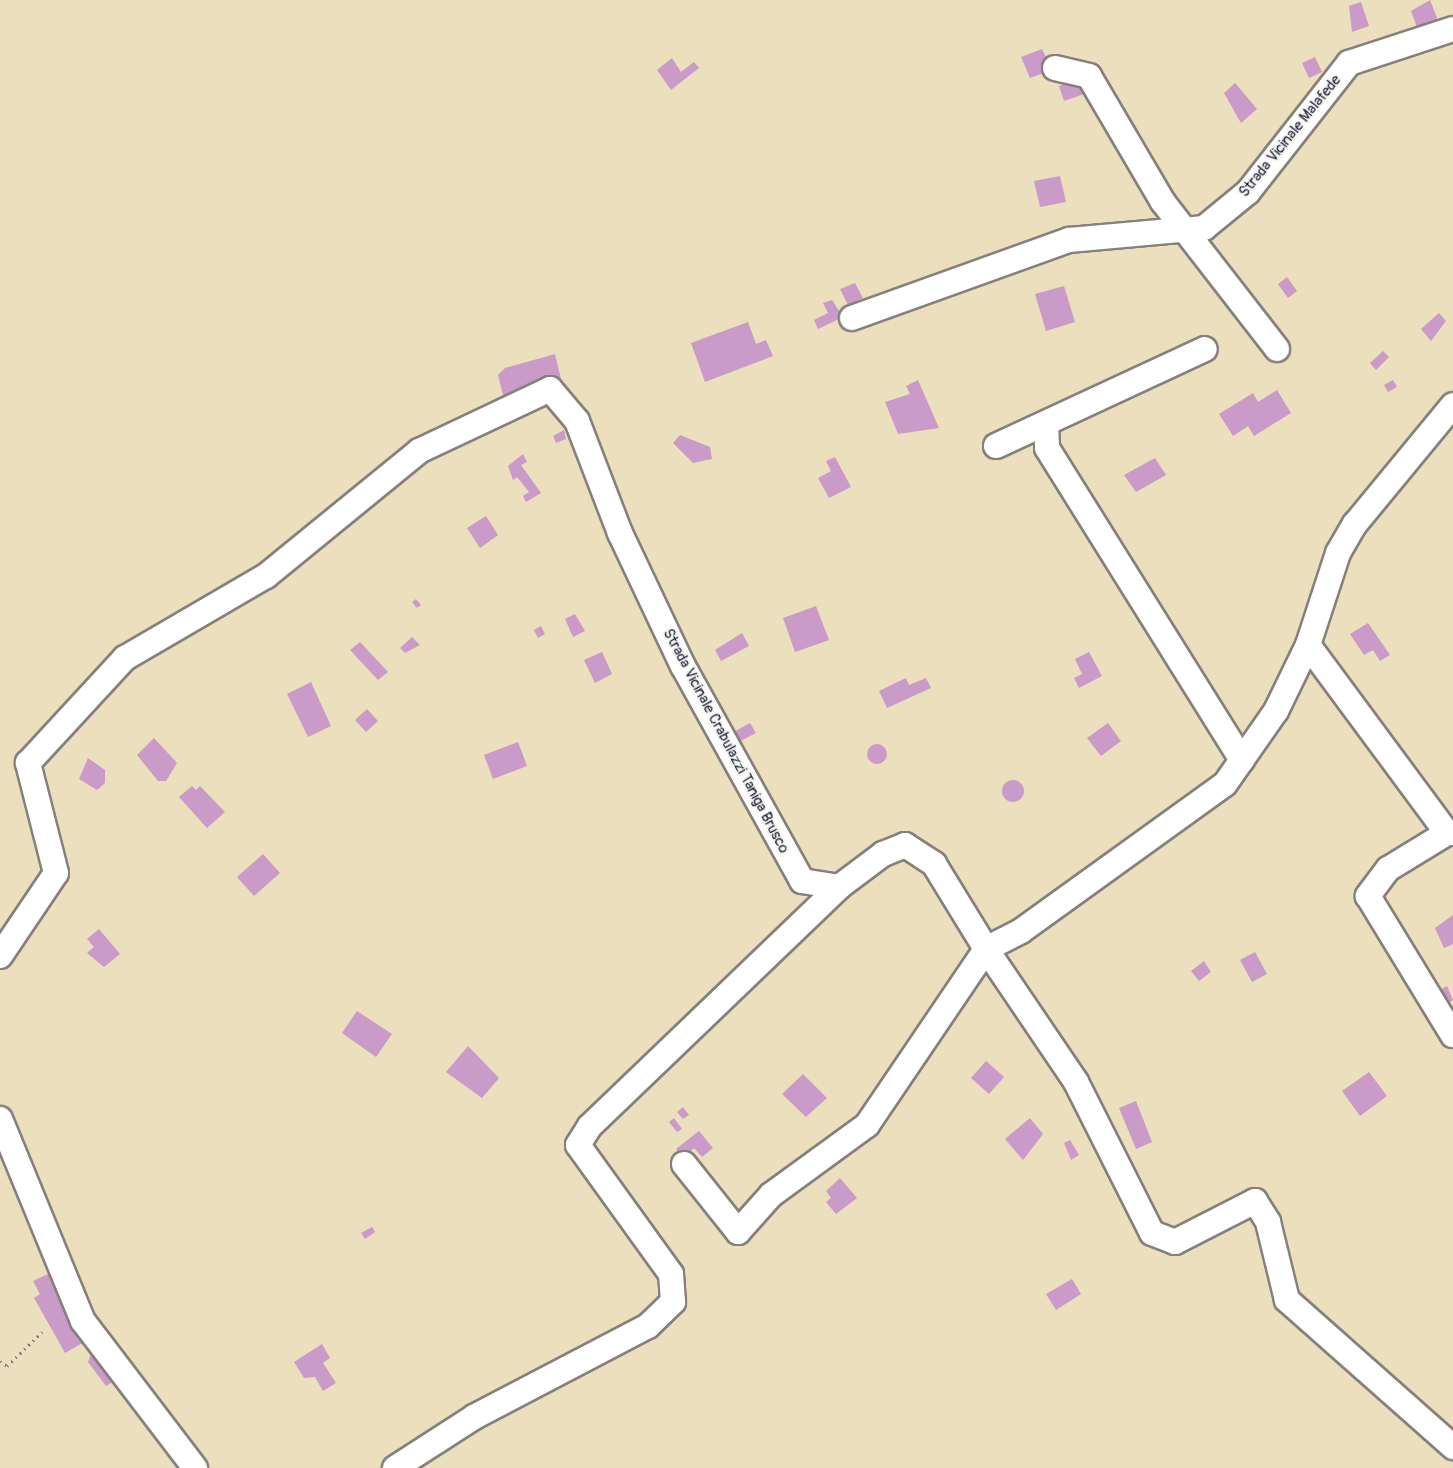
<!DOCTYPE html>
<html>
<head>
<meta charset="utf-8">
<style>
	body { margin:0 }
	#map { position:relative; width:1453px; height:1468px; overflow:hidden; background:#ebdfbd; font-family:Pangolin,sans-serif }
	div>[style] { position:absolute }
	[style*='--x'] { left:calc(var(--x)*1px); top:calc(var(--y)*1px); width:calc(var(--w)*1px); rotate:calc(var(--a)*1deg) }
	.building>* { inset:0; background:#ca9ac8 }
	.round { border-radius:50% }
	.path>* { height:3px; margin-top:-1.5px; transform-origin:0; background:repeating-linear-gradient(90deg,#86807c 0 1.5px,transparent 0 6px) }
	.roads { filter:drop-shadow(2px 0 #86807c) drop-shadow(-2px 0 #86807c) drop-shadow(0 2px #86807c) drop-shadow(0 -2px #86807c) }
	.minor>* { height:24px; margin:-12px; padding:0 12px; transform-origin:12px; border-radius:12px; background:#fff }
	span { translate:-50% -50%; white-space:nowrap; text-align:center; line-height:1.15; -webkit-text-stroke:4.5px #f6f6f2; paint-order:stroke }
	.street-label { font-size:15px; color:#22223b }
</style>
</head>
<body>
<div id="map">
	<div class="building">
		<i style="clip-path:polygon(1430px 0,1439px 23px,1418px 30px,1411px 11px)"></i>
		<i style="clip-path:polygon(1361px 2px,1369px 26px,1352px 32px,1349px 6px)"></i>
		<i style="clip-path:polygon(1042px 49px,1052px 70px,1030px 78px,1021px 57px)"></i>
		<i style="clip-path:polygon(1315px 57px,1322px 72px,1309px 78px,1302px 63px)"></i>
		<i style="clip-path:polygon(672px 58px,681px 72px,694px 62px,699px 68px,671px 90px,657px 70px)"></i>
		<i style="clip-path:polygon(1078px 79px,1084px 94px,1064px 101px,1059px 86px)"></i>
		<i style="clip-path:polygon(1235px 83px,1257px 109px,1241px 123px,1224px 93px)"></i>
		<i style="clip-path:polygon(1060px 176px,1066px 202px,1040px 207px,1034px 181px)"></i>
		<i style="clip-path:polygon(1287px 277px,1297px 291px,1288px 298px,1278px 284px)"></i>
		<i style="clip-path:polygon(855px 283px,863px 298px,848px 305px,840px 289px)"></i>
		<i style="clip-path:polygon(1064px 286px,1075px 322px,1046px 331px,1035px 294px)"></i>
		<i style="clip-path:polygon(832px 300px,843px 317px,818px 329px,814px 320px,828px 313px,823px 303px)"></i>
		<i style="clip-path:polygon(1439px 313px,1446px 321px,1431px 341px,1421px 329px)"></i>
		<i style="clip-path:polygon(748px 322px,756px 344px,766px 340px,773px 356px,705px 382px,691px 343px)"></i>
		<i style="clip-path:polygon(1383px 351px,1389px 357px,1376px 370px,1370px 363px)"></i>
		<i style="clip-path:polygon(555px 354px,562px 383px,551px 381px,505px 403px,498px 375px,505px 368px)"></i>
		<i style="clip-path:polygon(918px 380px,939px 428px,898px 434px,885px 402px,910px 394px,906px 386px)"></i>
		<i style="clip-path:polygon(1393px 380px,1397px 387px,1388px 392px,1384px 385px)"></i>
		<i style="clip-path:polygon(1277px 390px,1291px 413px,1254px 436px,1248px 426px,1233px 436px,1219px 414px,1253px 393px,1258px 402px)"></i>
		<i style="clip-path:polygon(564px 430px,566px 439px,556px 443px,553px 436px)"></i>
		<i style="clip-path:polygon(680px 435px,710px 447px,712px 459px,693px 463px,673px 443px)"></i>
		<i style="clip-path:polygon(523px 454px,527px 462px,521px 465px,541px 493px,526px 502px,523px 496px,529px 492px,517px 477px,513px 480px,508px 466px)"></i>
		<i style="clip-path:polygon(835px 457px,851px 487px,829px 498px,818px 478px,831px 471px,826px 461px)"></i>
		<i style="clip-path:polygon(1155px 458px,1166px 475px,1136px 492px,1124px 475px)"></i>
		<i style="clip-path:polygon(486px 516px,498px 535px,480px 548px,467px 528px)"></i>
		<i style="clip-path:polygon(416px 599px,421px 605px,417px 608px,412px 602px)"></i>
		<i style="clip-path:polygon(816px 606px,829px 640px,795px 652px,783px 618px)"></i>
		<i style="clip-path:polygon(575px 614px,585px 631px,573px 637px,565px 619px)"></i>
		<i style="clip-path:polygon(1368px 623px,1390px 655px,1380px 661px,1373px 650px,1364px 655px,1350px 634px)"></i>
		<i style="clip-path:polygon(541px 626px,545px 634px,538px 638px,534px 630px)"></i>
		<i style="clip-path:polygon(742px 633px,749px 646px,721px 661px,715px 650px)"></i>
		<i style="clip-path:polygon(412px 637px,420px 645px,405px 653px,400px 648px)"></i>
		<i style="clip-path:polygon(360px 642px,388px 672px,378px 680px,350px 650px)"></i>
		<i style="clip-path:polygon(602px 652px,612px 674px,595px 683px,584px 660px)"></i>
		<i style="clip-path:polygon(1089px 652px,1102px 676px,1079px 688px,1074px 678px,1082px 674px,1075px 659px)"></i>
		<i style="clip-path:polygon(906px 678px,909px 685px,926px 678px,931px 688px,887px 708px,879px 691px)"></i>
		<i style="clip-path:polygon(311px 682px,331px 726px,308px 737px,287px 694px)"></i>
		<i style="clip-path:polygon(367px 709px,378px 721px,366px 732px,355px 720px)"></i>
		<i style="clip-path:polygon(750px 723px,756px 733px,735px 744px,730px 734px)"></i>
		<i style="clip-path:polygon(1108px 723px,1121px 741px,1101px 756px,1087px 738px)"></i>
		<i style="clip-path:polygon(154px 738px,177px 763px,166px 781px,158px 781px,137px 755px)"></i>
		<i style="clip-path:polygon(518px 742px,527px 766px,493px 779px,484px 755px)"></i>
		<i class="round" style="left:867px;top:744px;width:20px;height:20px"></i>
		<i style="clip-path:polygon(88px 758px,105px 770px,105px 783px,97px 790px,79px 779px)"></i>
		<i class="round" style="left:1002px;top:780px;width:22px;height:22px"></i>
		<i style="clip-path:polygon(192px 786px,196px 790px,200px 786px,225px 812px,207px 828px,179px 797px)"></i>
		<i style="clip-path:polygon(263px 854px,280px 873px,254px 896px,237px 877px)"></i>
		<i style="clip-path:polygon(1453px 915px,1453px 944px,1444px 948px,1435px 928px)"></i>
		<i style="clip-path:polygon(99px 929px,120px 954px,104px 967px,87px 953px,94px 947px,87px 939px)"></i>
		<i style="clip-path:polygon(1255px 952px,1267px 974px,1252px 982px,1240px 960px)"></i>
		<i style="clip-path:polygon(1204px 961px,1211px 972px,1199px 981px,1191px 971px)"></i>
		<i style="clip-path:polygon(1447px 986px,1453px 1000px,1447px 1004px,1439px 990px)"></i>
		<i style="clip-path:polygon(357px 1011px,392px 1034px,376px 1057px,342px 1033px)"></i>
		<i style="clip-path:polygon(468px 1046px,499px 1078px,482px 1098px,446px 1072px)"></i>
		<i style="clip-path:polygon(986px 1061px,1004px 1077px,989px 1094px,971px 1078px)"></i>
		<i style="clip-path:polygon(1369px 1072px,1387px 1096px,1360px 1116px,1342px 1091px)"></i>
		<i style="clip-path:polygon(803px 1074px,827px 1098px,806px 1117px,782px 1094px)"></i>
		<i style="clip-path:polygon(1136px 1101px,1152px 1142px,1136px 1149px,1119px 1108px)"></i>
		<i style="clip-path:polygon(683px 1107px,689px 1115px,683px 1119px,677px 1112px)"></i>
		<i style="clip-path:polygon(674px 1118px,682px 1129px,677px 1132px,669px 1122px)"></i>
		<i style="clip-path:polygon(1030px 1118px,1043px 1134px,1023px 1160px,1005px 1139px)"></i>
		<i style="clip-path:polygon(699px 1131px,713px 1148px,702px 1157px,694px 1148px,684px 1158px,676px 1149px)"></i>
		<i style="clip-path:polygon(1070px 1140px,1079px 1155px,1071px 1160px,1064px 1143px)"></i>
		<i style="clip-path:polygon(840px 1178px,857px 1198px,836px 1214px,826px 1202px,831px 1198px,826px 1191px)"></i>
		<i style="clip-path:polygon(372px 1227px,375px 1232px,365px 1239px,361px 1233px)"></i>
		<i style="clip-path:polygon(50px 1273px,86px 1341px,65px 1353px,34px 1298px,40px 1294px,33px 1281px)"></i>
		<i style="clip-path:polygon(1072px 1279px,1081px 1294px,1056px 1310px,1046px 1294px)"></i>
		<i style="clip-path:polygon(322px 1344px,330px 1358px,323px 1363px,336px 1383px,323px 1391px,315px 1377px,304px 1378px,294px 1362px)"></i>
		<i style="clip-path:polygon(92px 1351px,114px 1381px,106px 1386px,88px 1362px)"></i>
	</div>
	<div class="path">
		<i style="--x:0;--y:1361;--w:9;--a:36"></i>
		<i style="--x:7;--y:1366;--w:49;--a:-44.2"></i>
	</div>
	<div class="roads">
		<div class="minor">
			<i style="--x:1055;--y:68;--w:35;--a:13"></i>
			<i style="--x:1089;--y:76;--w:146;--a:59.6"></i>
			<i style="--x:1163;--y:202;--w:186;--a:52.2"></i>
			<i style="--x:852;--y:318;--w:231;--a:-19.8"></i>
			<i style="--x:1069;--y:240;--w:136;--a:-5.1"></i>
			<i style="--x:1204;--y:228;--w:57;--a:-39.3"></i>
			<i style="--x:1248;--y:192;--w:164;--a:-51.9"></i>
			<i style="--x:1349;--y:63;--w:109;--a:-18.1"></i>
			<i style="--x:1046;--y:426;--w:22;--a:87"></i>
			<i style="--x:1047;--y:448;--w:368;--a:58"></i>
			<i style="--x:996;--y:446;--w:230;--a:-24.9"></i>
			<i style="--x:1308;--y:645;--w:234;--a:53.5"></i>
			<i style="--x:1447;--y:833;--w:6;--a:0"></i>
			<i style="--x:1447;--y:833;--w:69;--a:148.6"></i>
			<i style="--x:1388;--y:869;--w:34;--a:127"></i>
			<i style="--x:1368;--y:896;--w:163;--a:58.6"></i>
			<i style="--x:0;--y:956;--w:100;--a:-56"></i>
			<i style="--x:56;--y:873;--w:114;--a:-104.3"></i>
			<i style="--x:28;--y:763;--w:143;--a:-47.3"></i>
			<i style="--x:125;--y:658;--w:163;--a:-30.2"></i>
			<i style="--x:266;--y:576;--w:198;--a:-39.2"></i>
			<i style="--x:419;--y:451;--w:145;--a:-25.3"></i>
			<i style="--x:550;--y:389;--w:42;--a:49.8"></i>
			<i style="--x:577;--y:421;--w:120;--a:69"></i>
			<i style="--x:620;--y:533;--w:147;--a:64.7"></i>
			<i style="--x:683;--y:666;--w:246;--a:61"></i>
			<i style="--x:802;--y:881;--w:37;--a:9"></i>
			<i style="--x:839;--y:887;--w:55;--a:-36.9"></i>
			<i style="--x:883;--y:854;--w:24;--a:-22"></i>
			<i style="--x:905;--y:845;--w:35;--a:33"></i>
			<i style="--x:934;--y:864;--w:100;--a:58.5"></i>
			<i style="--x:986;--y:949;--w:39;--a:-27"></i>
			<i style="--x:1021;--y:931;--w:251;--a:-35.8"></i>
			<i style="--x:1225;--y:784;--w:89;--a:-55.1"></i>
			<i style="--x:1276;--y:711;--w:73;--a:-64.1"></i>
			<i style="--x:1308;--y:645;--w:97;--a:-71.9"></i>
			<i style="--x:1338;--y:553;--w:34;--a:-60"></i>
			<i style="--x:1355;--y:524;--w:154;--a:-50.5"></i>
			<i style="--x:0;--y:1119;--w:218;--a:67.7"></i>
			<i style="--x:83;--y:1321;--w:185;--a:52.7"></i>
			<i style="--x:684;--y:1164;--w:87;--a:51.5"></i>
			<i style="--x:738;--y:1232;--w:50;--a:-48.3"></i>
			<i style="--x:771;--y:1195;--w:119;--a:-36.1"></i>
			<i style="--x:867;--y:1125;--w:212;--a:-55.9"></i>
			<i style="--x:986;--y:949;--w:161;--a:55.9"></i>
			<i style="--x:1076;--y:1082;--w:169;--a:63.3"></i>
			<i style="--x:1152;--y:1233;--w:25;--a:21"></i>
			<i style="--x:1175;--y:1242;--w:90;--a:-27.1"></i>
			<i style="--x:1255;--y:1201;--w:25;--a:58"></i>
			<i style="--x:1268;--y:1222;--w:80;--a:76.3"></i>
			<i style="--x:1287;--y:1300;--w:222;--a:41.5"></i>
			<i style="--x:395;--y:1468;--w:94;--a:-32.8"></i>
			<i style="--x:474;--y:1417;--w:196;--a:-27.6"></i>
			<i style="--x:648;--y:1326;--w:35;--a:-44"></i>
			<i style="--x:673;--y:1302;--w:28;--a:-94"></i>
			<i style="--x:671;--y:1274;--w:159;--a:-125.8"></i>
			<i style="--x:578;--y:1145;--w:22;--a:-58"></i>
			<i style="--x:590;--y:1126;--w:345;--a:-43.8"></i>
		</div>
	</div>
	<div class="street-label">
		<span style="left:1290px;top:136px;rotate:-51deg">Strada Vicinale Malafede</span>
		<span style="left:726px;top:741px;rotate:62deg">Strada Vicinale Crabulazzi Taniga Brusco</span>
	</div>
</div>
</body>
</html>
